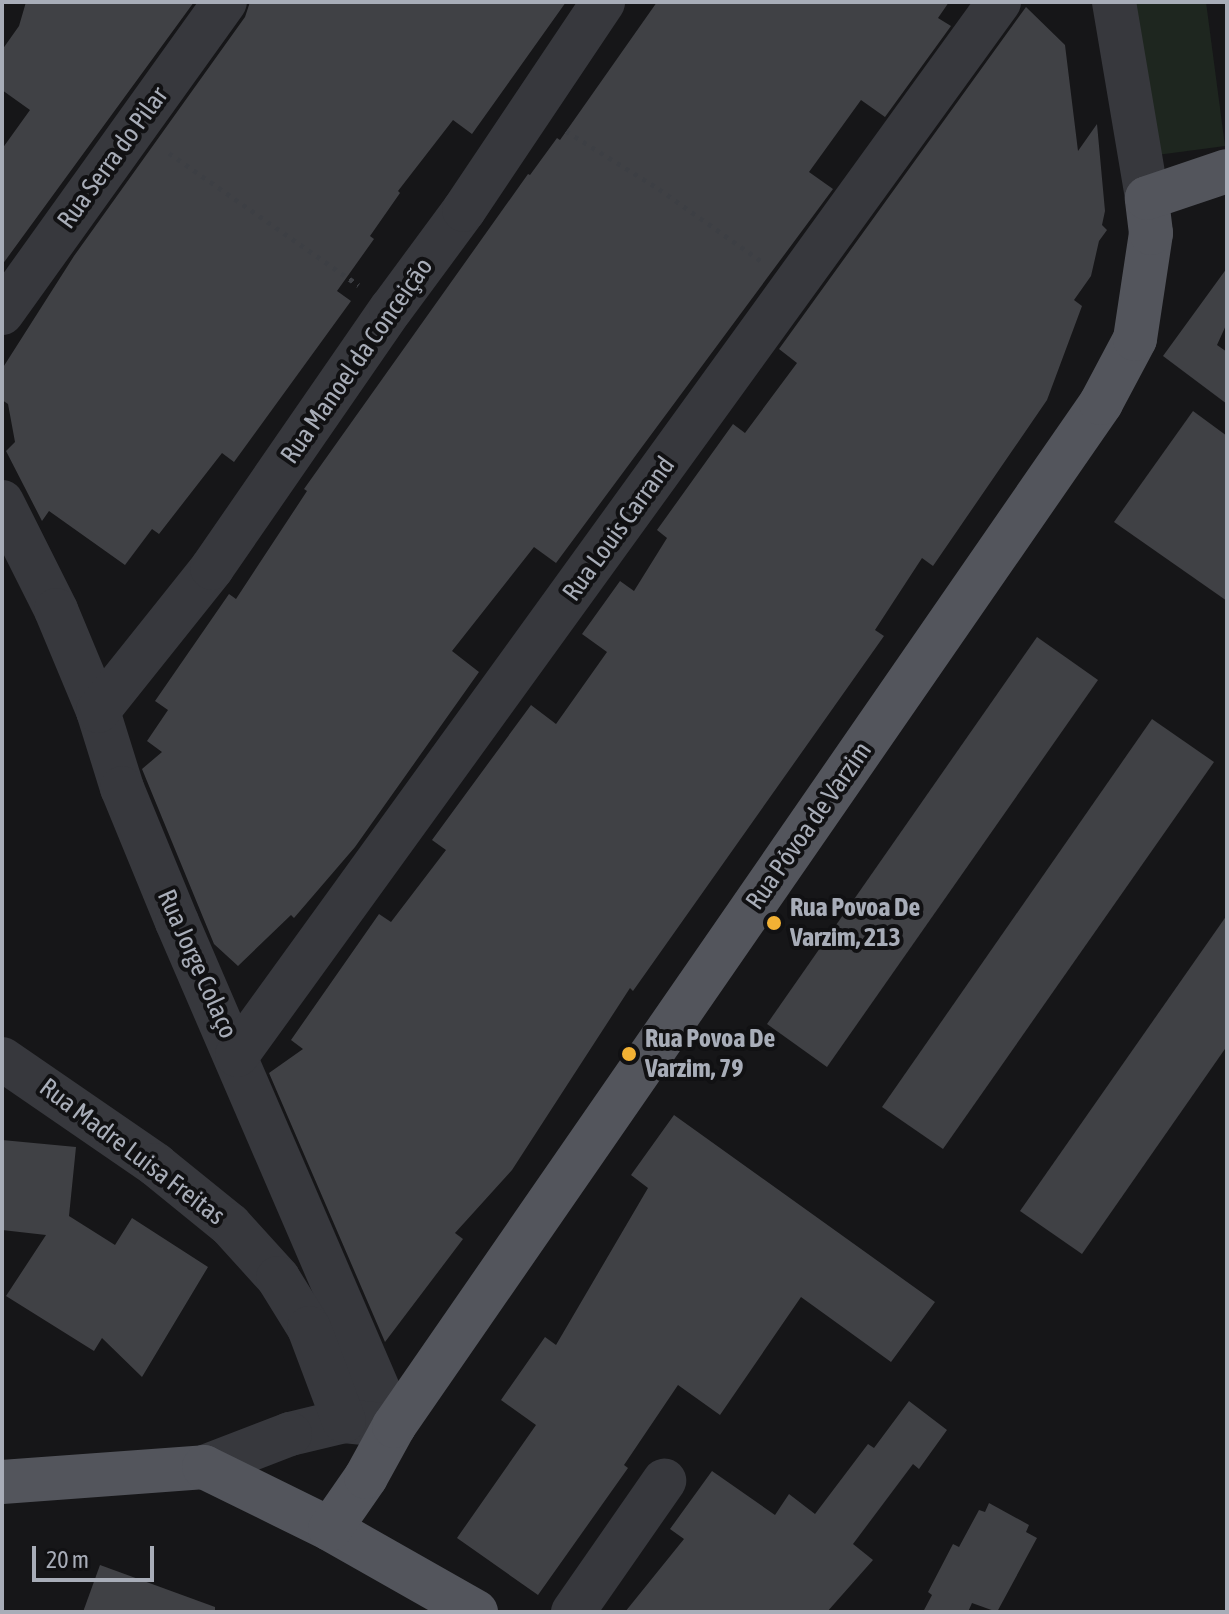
<!DOCTYPE html>
<html>
<head>
<meta charset="utf-8">
<style>
	body { margin:0 }
	#map { position:relative; width:1229px; height:1614px; overflow:hidden; background:#161618; font-family:"Asap Condensed",sans-serif }
	div>[style] { position:absolute }
	[style*='--x'] { left:calc(var(--x)*1px); top:calc(var(--y)*1px); width:calc(var(--w)*1px); rotate:calc(var(--a)*1deg) }
	.green>* { inset:0; background:#1e261f }
	.building>* { inset:0; background:#404145 }
	.path>* { height:5px; margin-top:-2.5px; transform-origin:0; background:repeating-linear-gradient(90deg,#3d3f44 0 4px,transparent 0 10px) }
	.minor>* { height:44px; margin:-22px; padding:0 22px; transform-origin:22px; border-radius:22px; background:#37383d }
	.major>* { height:44px; margin:-22px; padding:0 22px; transform-origin:22px; border-radius:22px; background:#53555c }
	.dots>* { width:22px; height:22px; translate:-50% -50%; box-sizing:border-box; border:4px solid #111113; border-radius:50% }
	span { translate:-50% -50%; white-space:nowrap; text-align:center; line-height:1.15; -webkit-text-stroke:8px #111113; paint-order:stroke }
	.street-label { font-size:26px; color:#a8adb8 }
	.poi-label { font-size:26px; color:#a8adb8; font-weight:700 }
	.left { translate:0 -50%; text-align:left }
	.frame { position:absolute; inset:0; border:4px solid #a8adb8; pointer-events:none }
	.scale { position:absolute; left:32px; top:1546px; width:122px; height:36px; box-sizing:border-box; border:4px solid #a8adb8; border-top:0; padding-left:10px; font-size:24px; line-height:28px; white-space:nowrap; color:#a8adb8; -webkit-text-stroke:6px #111113; paint-order:stroke }
</style>
</head>
<body>
<div id="map">
	<div class="green">
		<i style="clip-path:polygon(1125px 2px,1206px 2px,1225px 146px,1142px 157px)"></i>
	</div>
	<div class="building">
		<i style="clip-path:polygon(26px 2px,194px 2px,2px 265px,2px 149px,30px 110px,2px 90px,2px 50px,19px 26px)"></i>
		<i style="clip-path:polygon(250px 2px,566px 2px,472px 134px,453px 120px,398px 191px,400px 193px,370px 236px,374px 239px,337px 291px,351px 301px,234px 462px,222px 453px,159px 534px,152px 529px,125px 565px,49px 511px,42px 521px,6px 451px,15px 442px,8px 404px,2px 400px,2px 369px,74px 256px,245px 17px)"></i>
		<i style="clip-path:polygon(657px 2px,949px 2px,938px 18px,951px 26px,885px 117px,861px 100px,809px 172px,833px 189px,556px 563px,534px 547px,452px 651px,479px 672px,355px 847px,294px 918px,291px 915px,238px 966px,214px 944px,142px 769px,162px 752px,147px 741px,168px 710px,155px 701px,229px 594px,236px 599px,307px 491px,304px 489px,528px 174px,530px 175px,557px 138px,560px 140px)"></i>
		<i style="clip-path:polygon(1026px 7px,1065px 45px,1078px 151px,1097px 124px,1105px 211px,1102px 225px,1107px 230px,1099px 241px,1091px 276px,1074px 300px,1082px 306px,1047px 400px,933px 566px,922px 558px,875px 630px,884px 636px,633px 991px,630px 988px,512px 1170px,455px 1233px,463px 1239px,385px 1342px,269px 1073px,303px 1049px,291px 1040px,379px 914px,391px 922px,446px 850px,432px 840px,531px 705px,556px 724px,607px 652px,582px 634px,620px 581px,634px 591px,667px 538px,657px 530px,733px 424px,745px 433px,797px 363px,779px 349px)"></i>
		<i style="clip-path:polygon(1227px 268px,1227px 323px,1217px 345px,1227px 352px,1227px 404px,1163px 356px)"></i>
		<i style="clip-path:polygon(1193px 411px,1227px 436px,1227px 601px,1114px 522px)"></i>
		<i style="clip-path:polygon(1037px 637px,1098px 680px,827px 1067px,767px 1024px)"></i>
		<i style="clip-path:polygon(1152px 719px,1214px 762px,943px 1149px,882px 1107px)"></i>
		<i style="clip-path:polygon(1227px 915px,1227px 1046px,1082px 1254px,1020px 1211px)"></i>
		<i style="clip-path:polygon(674px 1115px,935px 1302px,891px 1362px,801px 1297px,720px 1415px,678px 1385px,624px 1465px,628px 1468px,538px 1595px,457px 1538px,536px 1425px,501px 1400px,545px 1337px,556px 1345px,648px 1188px,631px 1175px)"></i>
		<i style="clip-path:polygon(2px 1140px,76px 1147px,69px 1216px,115px 1245px,132px 1218px,208px 1267px,142px 1377px,102px 1338px,94px 1351px,6px 1296px,46px 1235px,2px 1230px)"></i>
		<i style="clip-path:polygon(909px 1401px,947px 1430px,919px 1469px,913px 1464px,853px 1544px,873px 1560px,827px 1612px,625px 1612px,684px 1539px,670px 1529px,712px 1471px,775px 1515px,789px 1494px,815px 1514px,868px 1444px,874px 1448px)"></i>
		<i style="clip-path:polygon(989px 1503px,1029px 1525px,1026px 1532px,1037px 1538px,997px 1612px,972px 1603px,968px 1612px,923px 1612px,932px 1595px,928px 1592px,953px 1544px,959px 1547px,979px 1510px,985px 1512px)"></i>
		<i style="clip-path:polygon(100px 1565px,215px 1607px,215px 1612px,83px 1612px)"></i>
	</div>
	<div class="path">
		<i style="--x:566;--y:131;--w:110;--a:31.9"></i>
		<i style="--x:659;--y:189;--w:125;--a:35.2"></i>
		<i style="--x:169;--y:153;--w:231;--a:34.9"></i>
	</div>
	<div class="minor">
		<i style="--x:1114;--y:2;--w:199;--a:80.4"></i>
		<i style="--x:2;--y:313;--w:383;--a:-54.4"></i>
		<i style="--x:2;--y:502;--w:121;--a:63.4"></i>
		<i style="--x:56;--y:610;--w:109;--a:67.4"></i>
		<i style="--x:98;--y:711;--w:81;--a:72.7"></i>
		<i style="--x:122;--y:788;--w:145;--a:67.7"></i>
		<i style="--x:177;--y:922;--w:549;--a:66.71"></i>
		<i style="--x:394;--y:1426;--w:50;--a:-174.3"></i>
		<i style="--x:344;--y:1421;--w:56;--a:166.5"></i>
		<i style="--x:290;--y:1434;--w:92;--a:159"></i>
		<i style="--x:98;--y:711;--w:183;--a:-51.4"></i>
		<i style="--x:212;--y:568;--w:315;--a:-55.4"></i>
		<i style="--x:391;--y:309;--w:123;--a:-53.6"></i>
		<i style="--x:464;--y:210;--w:250;--a:-56.2"></i>
		<i style="--x:237;--y:1055;--w:1300;--a:-54.11"></i>
		<i style="--x:2;--y:1059;--w:187;--a:34.5"></i>
		<i style="--x:156;--y:1165;--w:95;--a:39"></i>
		<i style="--x:230;--y:1225;--w:72;--a:47.8"></i>
		<i style="--x:278;--y:1278;--w:59;--a:58.2"></i>
		<i style="--x:309;--y:1328;--w:99;--a:69.4"></i>
		<i style="--x:573;--y:1612;--w:160;--a:-55.2"></i>
	</div>
	<div class="major">
		<i style="--x:2;--y:1482;--w:203;--a:-4.2"></i>
		<i style="--x:204;--y:1467;--w:140;--a:26.2"></i>
		<i style="--x:330;--y:1529;--w:168;--a:29.6"></i>
		<i style="--x:330;--y:1529;--w:63;--a:-55.3"></i>
		<i style="--x:366;--y:1477;--w:58;--a:-61.2"></i>
		<i style="--x:394;--y:1426;--w:1244;--a:-55.35"></i>
		<i style="--x:1101;--y:403;--w:72;--a:-62"></i>
		<i style="--x:1135;--y:339;--w:107;--a:-81.4"></i>
		<i style="--x:1151;--y:233;--w:35;--a:-97"></i>
		<i style="--x:1147;--y:198;--w:84;--a:-18.6"></i>
	</div>
	<div class="dots">
		<i style="left:774px;top:923px;background:#f2b134"></i>
		<i style="left:629px;top:1054px;background:#f2b134"></i>
	</div>
	<div class="street-label">
		<span style="left:113px;top:158px;rotate:-54deg">Rua Serra do Pilar</span>
		<span style="left:357px;top:361px;rotate:-55deg">Rua Manoel da Conceição</span>
		<span style="left:619px;top:529px;rotate:-54deg">Rua Louis Carrand</span>
		<span style="left:809px;top:826px;rotate:-55deg">Rua Póvoa de Varzim</span>
		<span style="left:197px;top:964px;rotate:66deg">Rua Jorge Colaço</span>
		<span style="left:132px;top:1152px;rotate:37deg">Rua Madre Luisa Freitas</span>
	</div>
	<div class="poi-label">
		<span class="left" style="left:790px;top:923px">Rua Povoa De<br>Varzim, 213</span>
		<span class="left" style="left:645px;top:1054px">Rua Povoa De<br>Varzim, 79</span>
	</div>
	<div class="frame"></div>
	<div class="scale">20 m</div>
</div>
</body>
</html>
